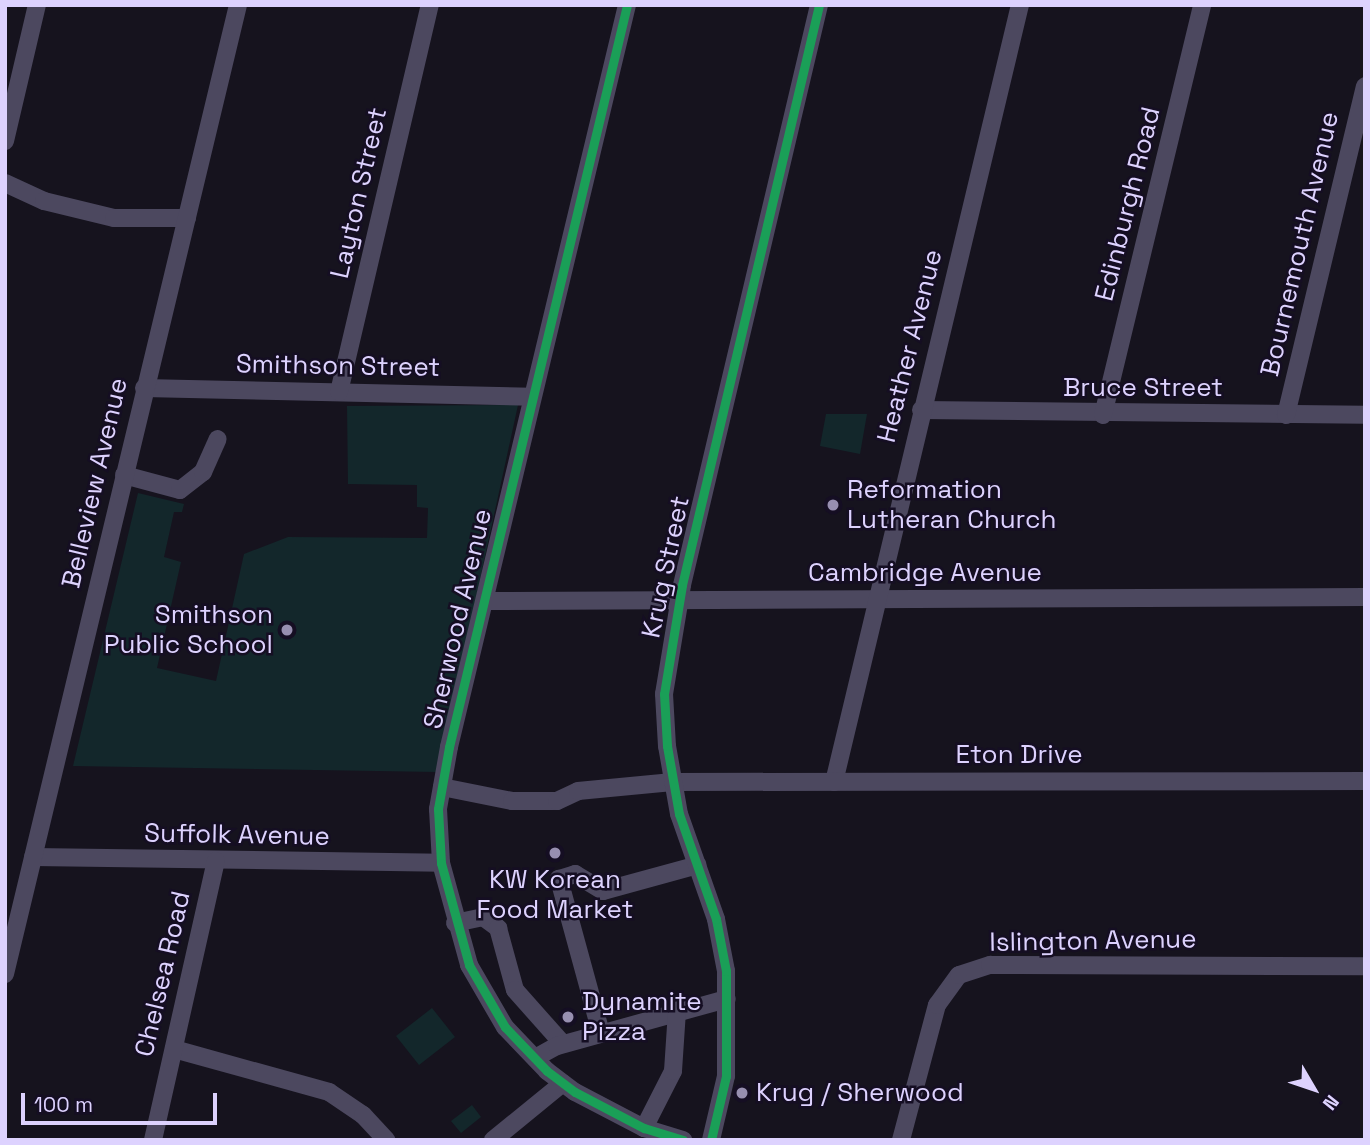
<!DOCTYPE html>
<html>
<head>
<meta charset="utf-8">
<style>
	body { margin:0 }
	#map { position:relative; width:1370px; height:1145px; overflow:hidden; background:#16131e; font-family:"Space Grotesk",sans-serif }
	div>[style] { position:absolute }
	[style*='--x'] { left:calc(var(--x)*1px); top:calc(var(--y)*1px); width:calc(var(--w)*1px); rotate:calc(var(--a)*1deg) }
	.green>* { inset:0; background:#13272b }
	.minor>* { height:18px; margin:-9px; padding:0 9px; transform-origin:9px; border-radius:9px; background:#4c485f }
	.cycleway>* { height:9px; margin:-4.5px; padding:0 4.5px; transform-origin:4.5px; border-radius:4.5px; background:#1a9f57 }
	.dots>* { width:19px; height:19px; translate:-50% -50%; box-sizing:border-box; border:4px solid #150e23; border-radius:50% }
	span { translate:-50% -50%; white-space:nowrap; text-align:center; line-height:1.15; -webkit-text-stroke:5px #150e23; paint-order:stroke }
	.street-label { font-size:26px; color:#ddd2fe }
	.poi-label { font-size:26px; color:#ddd2fe }
	.left { translate:0 -50%; text-align:left }
	.right { translate:-100% -50%; text-align:right }
	.frame { position:absolute; inset:0; border:7px solid #ddd2fe; pointer-events:none }
	.north { position:absolute; left:1279px; top:1054px; width:70px; height:70px; -webkit-text-stroke:5px #150e23; paint-order:stroke; rotate:129deg; font-size:19px; font-weight:700; line-height:28px; text-align:center; color:#ddd2fe }
	.north::after { content:''; display:block; margin:auto; width:24px; height:32px; background:#ddd2fe; clip-path:polygon(50% 0,100% 100%,50% 72%,0 100%) }
	.scale { position:absolute; left:21px; top:1093px; width:196px; height:32px; box-sizing:border-box; border:4px solid #ddd2fe; border-top:0; padding-left:9px; font-size:21px; line-height:24px; white-space:nowrap; color:#ddd2fe; -webkit-text-stroke:5px #150e23; paint-order:stroke }
</style>
</head>
<body>
<div id="map">
	<div class="green">
		<i style="clip-path:polygon(518px 405px,438px 772px,73px 766px,138px 493px,184px 504px,182px 512px,174px 512px,164px 557px,181px 562px,157px 668px,216px 681px,244px 554px,288px 537px,427px 538px,428px 508px,417px 507px,417px 485px,348px 484px,347px 406px)"></i>
		<i style="clip-path:polygon(826px 414px,867px 414px,860px 454px,820px 446px)"></i>
		<i style="clip-path:polygon(432px 1008px,455px 1037px,419px 1065px,396px 1036px)"></i>
		<i style="clip-path:polygon(472px 1105px,481px 1117px,461px 1133px,451px 1121px)"></i>
	</div>
	<div class="minor">
		<i style="--x:627;--y:5;--w:763;--a:103.49"></i>
		<i style="--x:449;--y:747;--w:63;--a:100.1"></i>
		<i style="--x:438;--y:809;--w:54;--a:86.8"></i>
		<i style="--x:441;--y:863;--w:106;--a:74.6"></i>
		<i style="--x:469;--y:965;--w:72;--a:59.9"></i>
		<i style="--x:505;--y:1027;--w:61;--a:46.3"></i>
		<i style="--x:547;--y:1071;--w:35;--a:37"></i>
		<i style="--x:575;--y:1092;--w:78;--a:27.6"></i>
		<i style="--x:644;--y:1128;--w:41;--a:17.1"></i>
		<i style="--x:5;--y:141;--w:140;--a:-76.8"></i>
		<i style="--x:5;--y:183;--w:43;--a:24.8"></i>
		<i style="--x:44;--y:201;--w:72;--a:13.7"></i>
		<i style="--x:114;--y:218;--w:73;--a:0"></i>
		<i style="--x:144;--y:388;--w:387;--a:1.3"></i>
		<i style="--x:339;--y:392;--w:398;--a:-76.8"></i>
		<i style="--x:921;--y:410;--w:444;--a:0.6"></i>
		<i style="--x:1103;--y:415;--w:422;--a:-76.4"></i>
		<i style="--x:1286;--y:415;--w:338;--a:-76.5"></i>
		<i style="--x:124;--y:475;--w:58;--a:15"></i>
		<i style="--x:180;--y:490;--w:29;--a:-38"></i>
		<i style="--x:203;--y:472;--w:36;--a:-66"></i>
		<i style="--x:485;--y:601;--w:880;--a:-0.26"></i>
		<i style="--x:834;--y:782;--w:799;--a:-76.54"></i>
		<i style="--x:442;--y:787;--w:71;--a:11.3"></i>
		<i style="--x:512;--y:801;--w:45;--a:0"></i>
		<i style="--x:557;--y:801;--w:23;--a:-25"></i>
		<i style="--x:578;--y:791;--w:95;--a:-5.4"></i>
		<i style="--x:673;--y:782;--w:692;--a:-0.08"></i>
		<i style="--x:33;--y:857;--w:408;--a:0.8"></i>
		<i style="--x:455;--y:923;--w:29;--a:-12"></i>
		<i style="--x:483;--y:917;--w:19;--a:36"></i>
		<i style="--x:498;--y:928;--w:64;--a:74.7"></i>
		<i style="--x:515;--y:990;--w:72;--a:48.4"></i>
		<i style="--x:5;--y:974;--w:997;--a:-76.48"></i>
		<i style="--x:601;--y:1033;--w:160;--a:-105.3"></i>
		<i style="--x:559;--y:879;--w:17;--a:-17"></i>
		<i style="--x:575;--y:874;--w:33;--a:31"></i>
		<i style="--x:603;--y:891;--w:98;--a:-15.3"></i>
		<i style="--x:174;--y:1049;--w:161;--a:15.5"></i>
		<i style="--x:329;--y:1092;--w:41;--a:34.1"></i>
		<i style="--x:363;--y:1115;--w:34;--a:47"></i>
		<i style="--x:535;--y:1058;--w:25;--a:-29"></i>
		<i style="--x:557;--y:1046;--w:176;--a:-15.5"></i>
		<i style="--x:644;--y:1128;--w:64;--a:-63"></i>
		<i style="--x:673;--y:1071;--w:61;--a:-86.2"></i>
		<i style="--x:153;--y:1140;--w:286;--a:-77.3"></i>
		<i style="--x:493;--y:1140;--w:90;--a:-39.2"></i>
		<i style="--x:711;--y:1140;--w:66;--a:-76.8"></i>
		<i style="--x:726;--y:1076;--w:105;--a:-90"></i>
		<i style="--x:726;--y:971;--w:53;--a:-100.9"></i>
		<i style="--x:716;--y:919;--w:111;--a:-109.4"></i>
		<i style="--x:679;--y:814;--w:69;--a:-100"></i>
		<i style="--x:667;--y:746;--w:52;--a:-93.3"></i>
		<i style="--x:664;--y:694;--w:110;--a:-80.6"></i>
		<i style="--x:682;--y:585;--w:596;--a:-76.71"></i>
		<i style="--x:901;--y:1140;--w:140;--a:-75.1"></i>
		<i style="--x:937;--y:1005;--w:37;--a:-54"></i>
		<i style="--x:959;--y:975;--w:33;--a:-18"></i>
		<i style="--x:990;--y:965;--w:375;--a:0.2"></i>
	</div>
	<div class="cycleway">
		<i style="--x:627;--y:5;--w:763;--a:103.49"></i>
		<i style="--x:449;--y:747;--w:63;--a:100.1"></i>
		<i style="--x:438;--y:809;--w:54;--a:86.8"></i>
		<i style="--x:441;--y:863;--w:106;--a:74.6"></i>
		<i style="--x:469;--y:965;--w:72;--a:59.9"></i>
		<i style="--x:505;--y:1027;--w:61;--a:46.3"></i>
		<i style="--x:547;--y:1071;--w:35;--a:37"></i>
		<i style="--x:575;--y:1092;--w:78;--a:27.6"></i>
		<i style="--x:644;--y:1128;--w:41;--a:17.1"></i>
		<i style="--x:711;--y:1140;--w:66;--a:-76.8"></i>
		<i style="--x:726;--y:1076;--w:105;--a:-90"></i>
		<i style="--x:726;--y:971;--w:53;--a:-100.9"></i>
		<i style="--x:716;--y:919;--w:111;--a:-109.4"></i>
		<i style="--x:679;--y:814;--w:69;--a:-100"></i>
		<i style="--x:667;--y:746;--w:52;--a:-93.3"></i>
		<i style="--x:664;--y:694;--w:110;--a:-80.6"></i>
		<i style="--x:682;--y:585;--w:596;--a:-76.71"></i>
	</div>
	<div class="dots">
		<i style="left:833px;top:505px;background:#978fb0"></i>
		<i style="left:287px;top:630px;background:#978fb0"></i>
		<i style="left:555px;top:853px;background:#978fb0"></i>
		<i style="left:568px;top:1017px;background:#978fb0"></i>
		<i style="left:742px;top:1093px;background:#978fb0"></i>
	</div>
	<div class="street-label">
		<span style="left:359px;top:193px;rotate:-77deg">Layton Street</span>
		<span style="left:1128px;top:204px;rotate:-76deg">Edinburgh Road</span>
		<span style="left:1300px;top:244px;rotate:-77deg">Bournemouth Avenue</span>
		<span style="left:910px;top:346px;rotate:-76deg">Heather Avenue</span>
		<span style="left:338px;top:366px;rotate:1deg">Smithson Street</span>
		<span style="left:1143px;top:388px">Bruce Street</span>
		<span style="left:95px;top:483px;rotate:-77deg">Belleview Avenue</span>
		<span style="left:666px;top:567px;rotate:-78deg">Krug Street</span>
		<span style="left:925px;top:573px">Cambridge Avenue</span>
		<span style="left:458px;top:619px;rotate:-77deg">Sherwood Avenue</span>
		<span style="left:1019px;top:755px">Eton Drive</span>
		<span style="left:237px;top:835px;rotate:1deg">Suffolk Avenue</span>
		<span style="left:1093px;top:941px;rotate:-1deg">Islington Avenue</span>
		<span style="left:163px;top:974px;rotate:-77deg">Chelsea Road</span>
	</div>
	<div class="poi-label">
		<span class="left" style="left:847px;top:505px">Reformation<br>Lutheran Church</span>
		<span class="right" style="left:273px;top:630px">Smithson<br>Public School</span>
		<span style="left:555px;top:895px">KW Korean<br>Food Market</span>
		<span class="left" style="left:582px;top:1017px">Dynamite<br>Pizza</span>
		<span class="left" style="left:756px;top:1093px">Krug / Sherwood</span>
	</div>
	<div class="frame"></div>
	<div class="north">N</div>
	<div class="scale">100 m</div>
</div>
</body>
</html>
